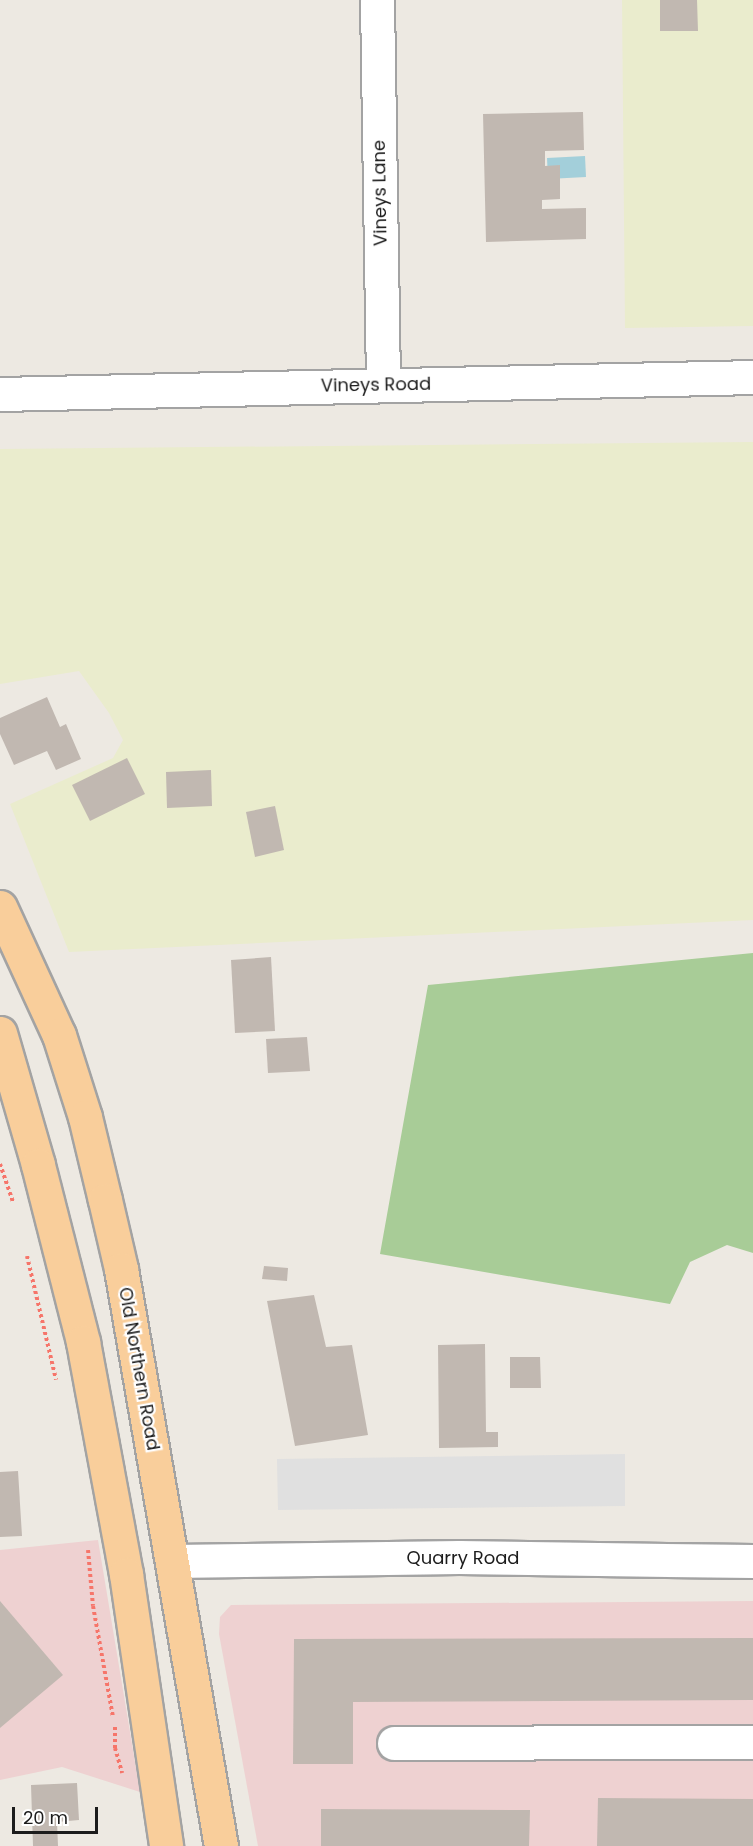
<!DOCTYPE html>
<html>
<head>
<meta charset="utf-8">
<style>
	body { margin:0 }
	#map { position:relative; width:753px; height:1846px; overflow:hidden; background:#ede9e2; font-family:Poppins,sans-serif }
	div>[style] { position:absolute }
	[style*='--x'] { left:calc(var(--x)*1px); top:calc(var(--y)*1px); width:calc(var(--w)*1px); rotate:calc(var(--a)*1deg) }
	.commercial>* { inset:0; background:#eed1d1 }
	.farmland>* { inset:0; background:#eaeccd }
	.forest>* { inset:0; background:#a8cc97 }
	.parking>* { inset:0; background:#e0e0e0 }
	.water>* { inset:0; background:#a3cfda }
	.building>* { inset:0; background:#c1b8b1 }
	.path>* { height:4px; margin-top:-2px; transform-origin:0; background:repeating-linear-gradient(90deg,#f6756a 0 3px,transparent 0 6px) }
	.roads { filter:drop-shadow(2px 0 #a3a3a3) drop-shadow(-2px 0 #a3a3a3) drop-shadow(0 2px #a3a3a3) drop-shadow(0 -2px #a3a3a3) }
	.minor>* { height:33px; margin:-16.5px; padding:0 16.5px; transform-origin:16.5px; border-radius:16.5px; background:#fff }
	.major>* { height:33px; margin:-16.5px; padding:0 16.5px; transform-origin:16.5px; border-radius:16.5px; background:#f9ce9b }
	span { translate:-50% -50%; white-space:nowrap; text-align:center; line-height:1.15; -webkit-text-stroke:4.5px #fff; paint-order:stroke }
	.street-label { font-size:18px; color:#1c1c1c }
	.scale { position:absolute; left:12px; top:1807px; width:86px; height:27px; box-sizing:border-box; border:3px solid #1c1c1c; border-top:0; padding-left:8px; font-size:18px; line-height:21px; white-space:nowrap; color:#1c1c1c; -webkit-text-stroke:4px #fff; paint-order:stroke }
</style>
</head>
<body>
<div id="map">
	<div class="commercial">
		<i style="clip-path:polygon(98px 1540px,140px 1792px,62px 1767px,0 1780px,0 1550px)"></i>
		<i style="clip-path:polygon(753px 1601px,753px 1846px,258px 1846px,219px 1634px,220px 1617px,231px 1605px)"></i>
	</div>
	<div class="farmland">
		<i style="clip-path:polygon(622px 0,753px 0,753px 326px,625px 328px)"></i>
		<i style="clip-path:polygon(753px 442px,753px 920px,69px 952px,10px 804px,113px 758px,123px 740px,109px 713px,79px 671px,0 684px,0 449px)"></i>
	</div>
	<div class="forest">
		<i style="clip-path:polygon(753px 953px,753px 1253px,727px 1245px,690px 1262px,670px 1304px,380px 1254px,428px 985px)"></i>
	</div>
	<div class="parking">
		<i style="clip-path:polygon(625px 1454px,625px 1506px,278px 1510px,277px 1459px)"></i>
	</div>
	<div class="water">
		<i style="clip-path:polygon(585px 156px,586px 177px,548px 179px,547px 158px)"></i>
	</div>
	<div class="building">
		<i style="clip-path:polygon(660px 0,697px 0,698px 31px,660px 31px)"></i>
		<i style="clip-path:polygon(583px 112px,584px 150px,545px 151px,545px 166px,560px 165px,560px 199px,542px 200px,542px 209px,586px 208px,586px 239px,486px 242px,483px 114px)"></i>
		<i style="clip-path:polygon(47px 697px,60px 727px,66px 724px,81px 759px,56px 770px,47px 751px,14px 765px,0 734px,0 718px)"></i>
		<i style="clip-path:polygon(127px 758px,145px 794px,90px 821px,72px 785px)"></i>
		<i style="clip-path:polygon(211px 770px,212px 806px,167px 808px,166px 772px)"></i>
		<i style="clip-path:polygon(275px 806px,284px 850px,255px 857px,246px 812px)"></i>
		<i style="clip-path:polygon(271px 957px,275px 1031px,235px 1033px,231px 960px)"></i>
		<i style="clip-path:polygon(307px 1037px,310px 1071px,268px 1073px,266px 1039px)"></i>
		<i style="clip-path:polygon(264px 1266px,288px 1268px,287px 1281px,262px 1279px)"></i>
		<i style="clip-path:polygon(314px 1295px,326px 1347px,352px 1345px,368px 1435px,295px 1446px,267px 1301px)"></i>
		<i style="clip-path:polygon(485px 1344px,486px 1432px,498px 1432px,498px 1447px,439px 1448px,438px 1345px)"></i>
		<i style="clip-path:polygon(510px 1357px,540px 1357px,541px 1388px,510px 1388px)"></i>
		<i style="clip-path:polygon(18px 1471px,22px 1536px,0 1537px,0 1472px)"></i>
		<i style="clip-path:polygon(0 1601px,63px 1675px,0 1728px)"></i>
		<i style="clip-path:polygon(753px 1638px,753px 1700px,353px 1702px,353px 1764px,293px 1764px,294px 1639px)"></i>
		<i style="clip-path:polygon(77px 1783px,79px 1820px,57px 1822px,58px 1846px,33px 1846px,31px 1785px)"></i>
		<i style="clip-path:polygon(598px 1798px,753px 1799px,753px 1846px,597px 1846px)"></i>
		<i style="clip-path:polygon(321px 1809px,530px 1810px,529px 1846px,321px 1846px)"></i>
	</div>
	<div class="path">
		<i style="--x:0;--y:1164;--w:40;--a:71.1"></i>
		<i style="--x:27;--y:1256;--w:127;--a:76.8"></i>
		<i style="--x:88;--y:1550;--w:56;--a:84.9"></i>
		<i style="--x:93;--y:1606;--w:113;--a:79.8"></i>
		<i style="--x:115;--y:1727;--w:21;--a:90"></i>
		<i style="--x:115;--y:1748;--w:26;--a:74"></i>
	</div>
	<div class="roads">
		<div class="minor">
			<i style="--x:377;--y:0;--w:385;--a:89.1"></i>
			<i style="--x:0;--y:394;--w:753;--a:-1.29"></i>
			<i style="--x:173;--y:1561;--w:286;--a:-0.8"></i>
			<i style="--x:459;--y:1557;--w:294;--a:0.8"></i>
			<i style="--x:394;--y:1743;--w:359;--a:-0.2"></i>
		</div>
		<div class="major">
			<i style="--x:0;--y:907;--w:141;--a:65.3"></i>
			<i style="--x:59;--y:1035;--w:86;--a:72.4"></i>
			<i style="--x:85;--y:1117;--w:85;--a:76.5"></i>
			<i style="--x:105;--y:1200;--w:71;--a:76.9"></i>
			<i style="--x:121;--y:1269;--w:586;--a:80.17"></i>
			<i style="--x:0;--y:1033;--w:137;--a:73.9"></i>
			<i style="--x:38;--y:1165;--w:183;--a:75.7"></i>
			<i style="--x:83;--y:1342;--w:236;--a:79.5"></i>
			<i style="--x:126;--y:1574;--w:275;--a:81.6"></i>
		</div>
	</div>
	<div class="street-label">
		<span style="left:380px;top:193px;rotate:-91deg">Vineys Lane</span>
		<span style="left:376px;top:385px;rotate:-1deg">Vineys Road</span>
		<span style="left:139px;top:1369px;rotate:80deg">Old Northern Road</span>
		<span style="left:463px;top:1558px">Quarry Road</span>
	</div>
	<div class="scale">20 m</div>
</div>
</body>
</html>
